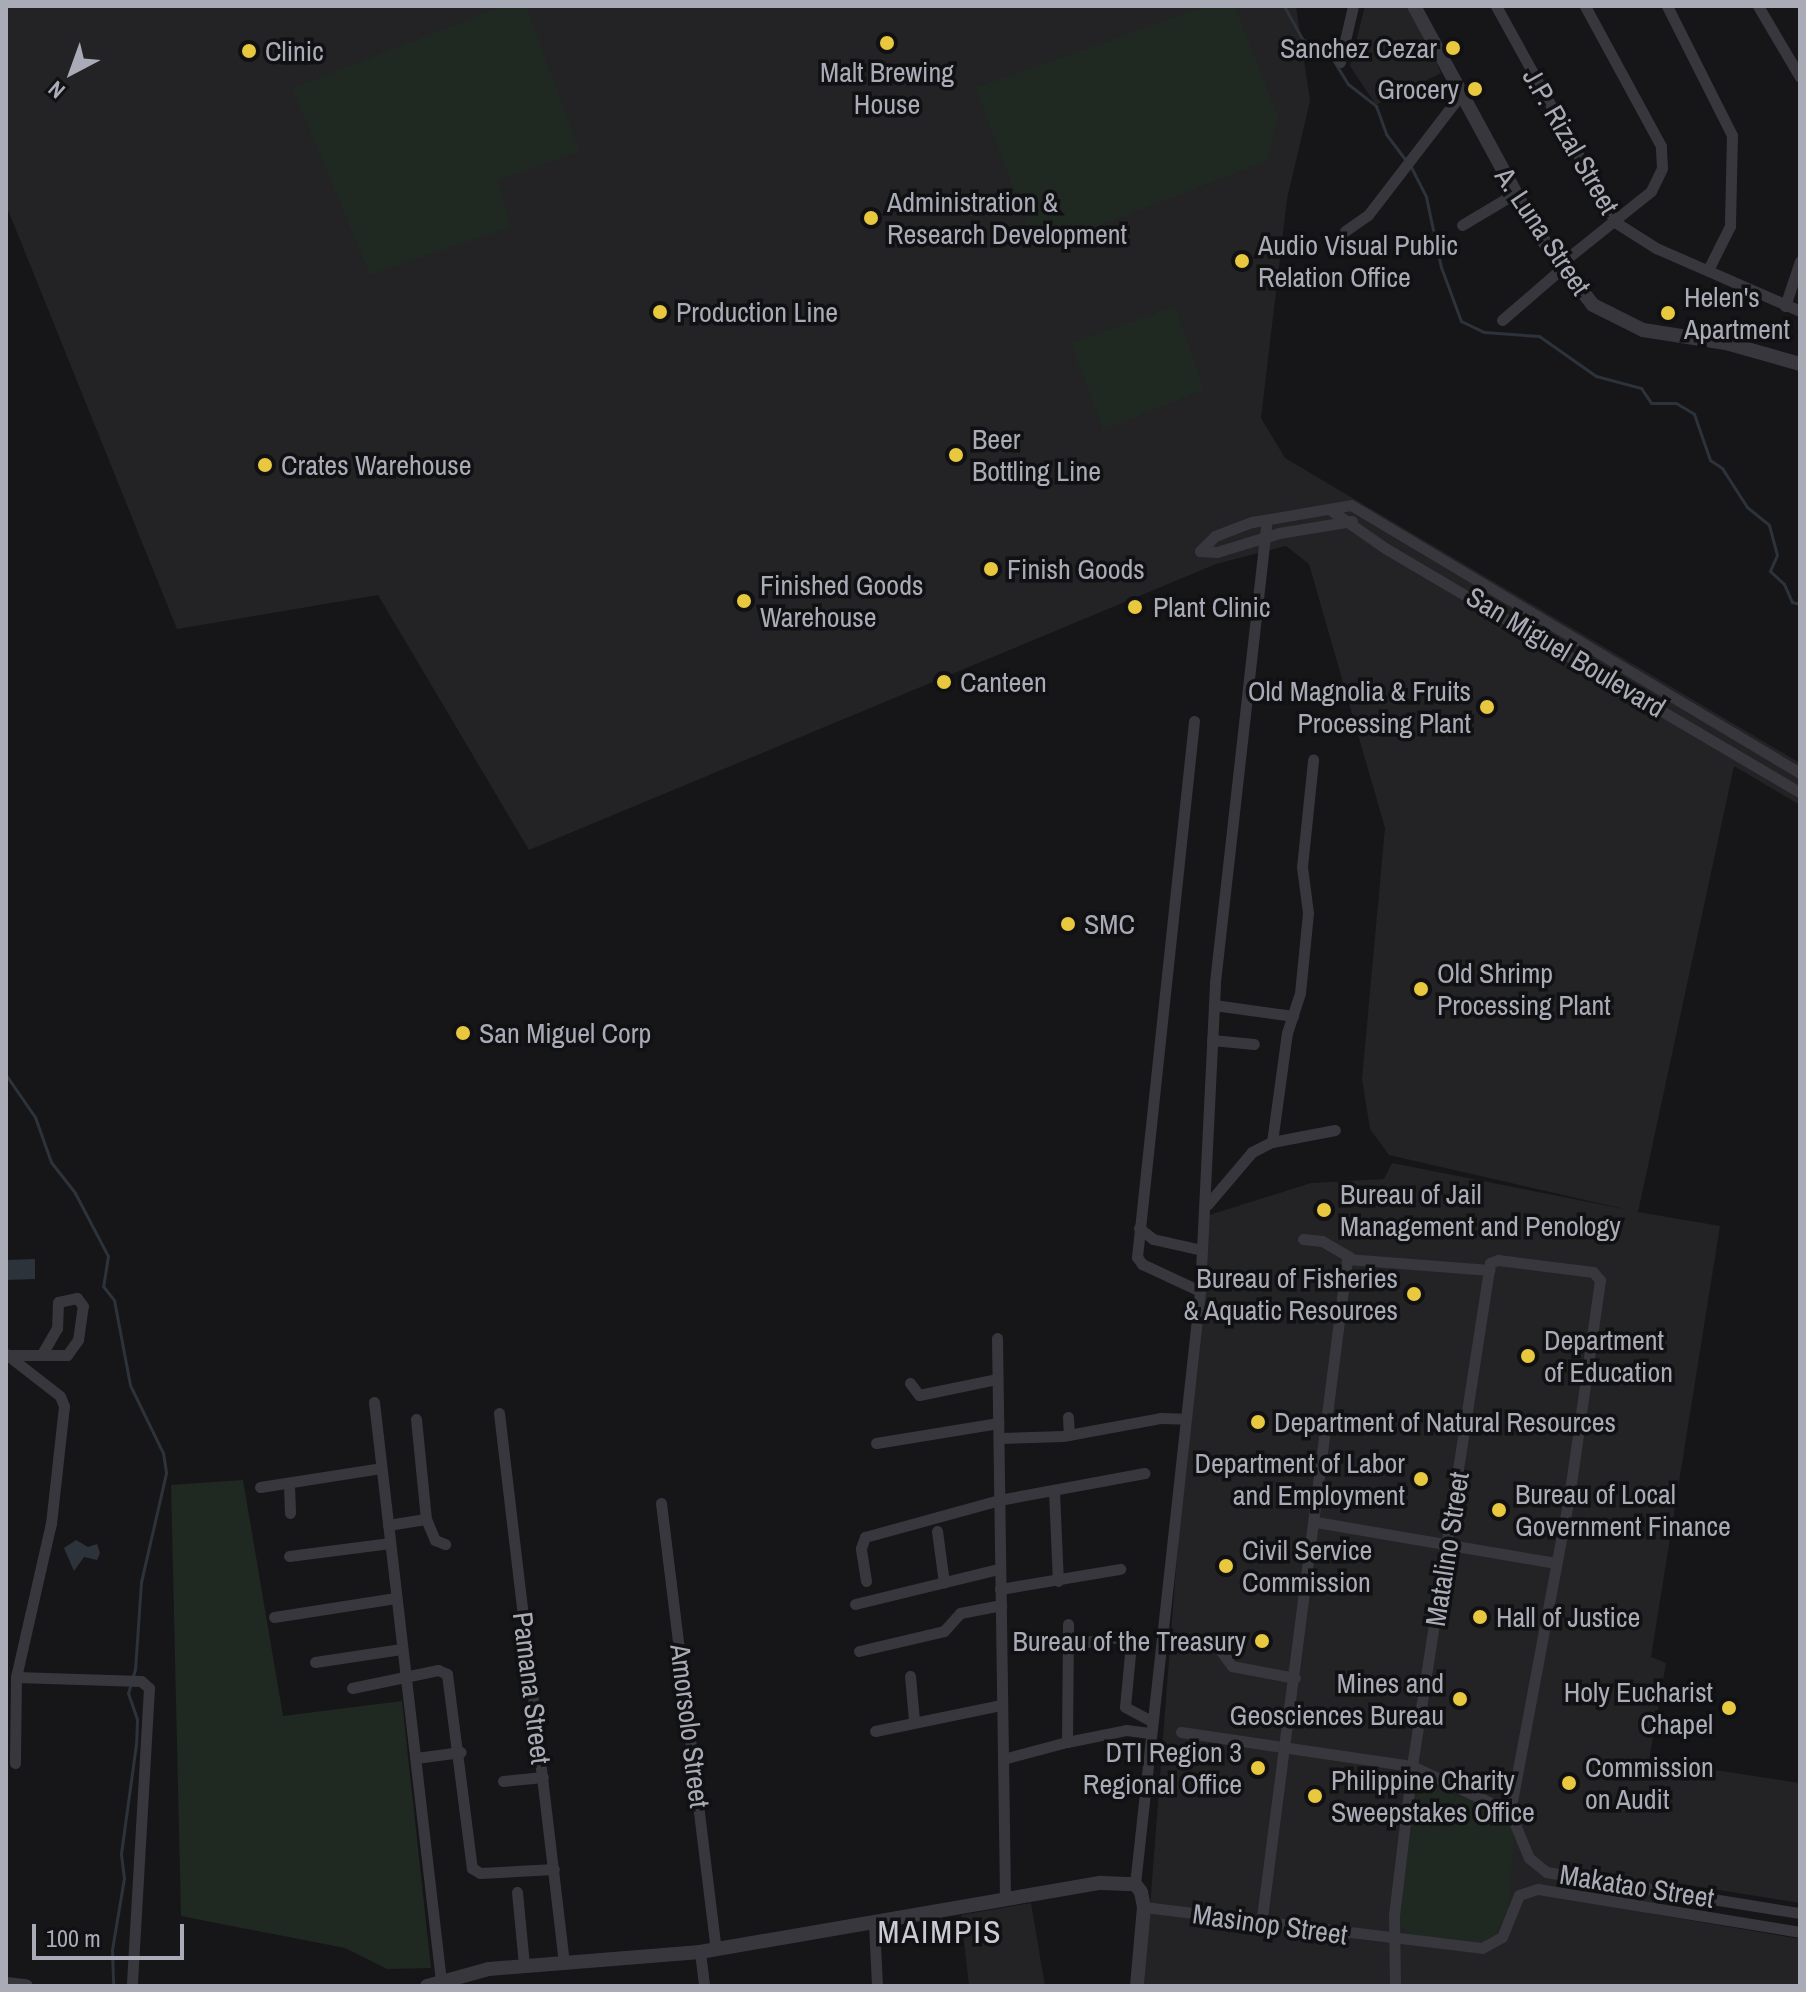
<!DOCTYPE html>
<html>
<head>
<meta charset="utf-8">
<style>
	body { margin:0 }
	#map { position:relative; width:1806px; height:1992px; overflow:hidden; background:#161618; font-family:"Archivo Narrow",sans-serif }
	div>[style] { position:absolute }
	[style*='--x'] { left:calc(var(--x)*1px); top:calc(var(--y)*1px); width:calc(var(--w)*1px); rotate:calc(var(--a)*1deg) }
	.built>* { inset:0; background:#232225 }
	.green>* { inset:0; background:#202822 }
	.water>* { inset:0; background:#2d333b }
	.stream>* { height:3px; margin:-1.5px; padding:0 1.5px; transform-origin:1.5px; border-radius:1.5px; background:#2d333b }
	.minor>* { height:11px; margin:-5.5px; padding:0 5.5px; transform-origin:5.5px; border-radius:5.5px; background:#37373d }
	.tertiary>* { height:14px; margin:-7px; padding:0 7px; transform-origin:7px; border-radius:7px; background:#37373d }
	.dots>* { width:22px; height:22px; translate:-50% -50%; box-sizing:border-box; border:4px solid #111113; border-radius:50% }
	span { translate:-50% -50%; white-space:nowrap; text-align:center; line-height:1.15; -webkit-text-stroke:7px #111113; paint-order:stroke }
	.poi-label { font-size:28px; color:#a9abb7 }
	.right { translate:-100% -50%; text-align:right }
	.left { translate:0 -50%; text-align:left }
	.street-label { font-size:28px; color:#a9abb7 }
	.quarter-label { font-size:32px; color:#cacbd3; letter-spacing:2px }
	.frame { position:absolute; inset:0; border:8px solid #a9abb7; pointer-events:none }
	.north { position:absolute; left:32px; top:32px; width:80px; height:80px; -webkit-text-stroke:6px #111113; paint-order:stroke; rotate:221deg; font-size:22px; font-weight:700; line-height:32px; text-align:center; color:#a9abb7 }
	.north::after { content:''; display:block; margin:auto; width:28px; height:36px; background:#a9abb7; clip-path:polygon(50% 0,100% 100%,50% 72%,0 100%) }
	.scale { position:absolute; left:32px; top:1924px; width:152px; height:36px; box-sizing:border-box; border:4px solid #a9abb7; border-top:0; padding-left:10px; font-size:24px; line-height:28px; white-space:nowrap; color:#a9abb7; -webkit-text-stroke:6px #111113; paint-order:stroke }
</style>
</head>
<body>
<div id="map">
	<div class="built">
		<i style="clip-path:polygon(6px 6px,1296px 6px,1310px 101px,1287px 199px,1261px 418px,1285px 458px,1800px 763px,1800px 805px,1734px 766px,1638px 1212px,1720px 1226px,1651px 1657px,1666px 1663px,1649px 1760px,1800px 1783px,1800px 1903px,1663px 1881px,1653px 1914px,1800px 1939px,1800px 1986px,1144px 1985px,1203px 1217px,1311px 1183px,1384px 1179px,1392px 1163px,1629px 1210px,1389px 1155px,1370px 1129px,1362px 1079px,1385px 828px,1309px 564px,1286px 546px,1216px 564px,529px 850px,378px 595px,177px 629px,6px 205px)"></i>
		<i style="clip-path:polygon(1365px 6px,1411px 6px,1441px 73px,1376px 105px,1350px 66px)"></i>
		<i style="clip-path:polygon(1031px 1903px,1045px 1986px,969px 1986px,961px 1915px)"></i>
	</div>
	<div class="green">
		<i style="clip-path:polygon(503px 6px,526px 6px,580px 151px,498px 181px,511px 227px,370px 275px,292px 88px)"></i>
		<i style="clip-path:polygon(1206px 6px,1235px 6px,1278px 116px,1267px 161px,1037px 250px,975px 88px)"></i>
		<i style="clip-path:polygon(1175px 306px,1204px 390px,1103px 430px,1071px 343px)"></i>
		<i style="clip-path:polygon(243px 1480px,283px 1716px,402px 1701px,431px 1968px,387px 1969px,345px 1948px,181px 1916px,171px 1485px)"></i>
		<i style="clip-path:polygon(1428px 1786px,1486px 1805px,1508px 1817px,1515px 1833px,1508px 1909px,1494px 1937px,1478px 1944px,1409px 1935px,1398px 1923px,1415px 1802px,1418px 1792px)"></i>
	</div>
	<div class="water">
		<i style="clip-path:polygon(35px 1259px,35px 1279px,6px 1280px,6px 1260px)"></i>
		<i style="clip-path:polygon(76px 1540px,88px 1547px,97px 1544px,100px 1553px,97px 1560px,84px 1557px,74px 1571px,64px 1548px)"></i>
	</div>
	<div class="stream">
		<i style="--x:1284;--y:6;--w:39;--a:61"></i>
		<i style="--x:1303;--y:40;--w:22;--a:13"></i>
		<i style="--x:1324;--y:45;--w:46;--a:58.4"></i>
		<i style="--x:1348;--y:84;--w:36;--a:38"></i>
		<i style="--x:1376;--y:106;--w:30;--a:70"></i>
		<i style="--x:1386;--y:134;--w:31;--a:53"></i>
		<i style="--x:1410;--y:165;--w:36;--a:63"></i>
		<i style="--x:1426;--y:197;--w:72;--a:77.9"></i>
		<i style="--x:1441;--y:267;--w:58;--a:69.7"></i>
		<i style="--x:1461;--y:321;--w:25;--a:26"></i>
		<i style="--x:1484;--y:332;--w:55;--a:4.2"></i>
		<i style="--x:1539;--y:336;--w:70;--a:35.1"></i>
		<i style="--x:1596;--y:376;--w:47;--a:14.9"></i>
		<i style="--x:1641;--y:388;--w:18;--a:56"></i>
		<i style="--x:1651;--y:403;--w:25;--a:0"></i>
		<i style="--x:1676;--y:403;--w:21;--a:31"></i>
		<i style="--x:1694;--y:414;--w:49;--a:70.8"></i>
		<i style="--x:1710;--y:460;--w:14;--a:34"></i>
		<i style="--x:1722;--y:468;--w:46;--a:57.3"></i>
		<i style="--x:1747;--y:507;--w:28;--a:39"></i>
		<i style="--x:1769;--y:525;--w:31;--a:75"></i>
		<i style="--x:1777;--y:555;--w:17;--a:114"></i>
		<i style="--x:1770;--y:571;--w:19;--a:43"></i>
		<i style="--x:1784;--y:584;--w:20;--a:66"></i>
		<i style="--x:1792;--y:602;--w:8;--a:14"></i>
		<i style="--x:6;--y:1075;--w:51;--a:55.4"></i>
		<i style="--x:35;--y:1117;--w:48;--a:70.4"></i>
		<i style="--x:51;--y:1162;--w:39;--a:52"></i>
		<i style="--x:75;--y:1193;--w:71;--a:62.4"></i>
		<i style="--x:108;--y:1256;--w:30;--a:99"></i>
		<i style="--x:103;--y:1286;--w:18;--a:52"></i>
		<i style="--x:114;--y:1300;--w:86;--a:79.3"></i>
		<i style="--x:130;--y:1385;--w:76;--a:64.1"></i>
		<i style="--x:163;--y:1453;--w:20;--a:81"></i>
		<i style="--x:166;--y:1473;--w:112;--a:102.9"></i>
		<i style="--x:141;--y:1582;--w:87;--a:93.9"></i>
		<i style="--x:135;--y:1669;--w:25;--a:106"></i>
		<i style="--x:128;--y:1693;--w:28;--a:71"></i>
		<i style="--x:137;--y:1719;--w:25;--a:92"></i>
		<i style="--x:136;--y:1744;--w:111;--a:97.8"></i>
		<i style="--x:121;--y:1854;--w:24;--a:83"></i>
		<i style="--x:124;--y:1878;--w:73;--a:99.5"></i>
		<i style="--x:112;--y:1950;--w:36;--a:88"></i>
	</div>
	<div class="minor">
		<i style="--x:1496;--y:6;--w:247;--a:61.1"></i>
		<i style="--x:1615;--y:222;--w:49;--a:32.4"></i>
		<i style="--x:1656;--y:248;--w:157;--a:23.6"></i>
		<i style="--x:1667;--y:6;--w:144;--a:63.3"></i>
		<i style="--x:1732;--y:135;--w:91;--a:91.3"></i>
		<i style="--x:1730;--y:226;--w:49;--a:116.6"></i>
		<i style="--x:1758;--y:6;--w:82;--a:59.4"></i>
		<i style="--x:1340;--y:62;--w:57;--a:-76.9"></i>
		<i style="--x:1462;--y:225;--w:61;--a:-30.8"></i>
		<i style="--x:1345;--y:231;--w:28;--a:-35"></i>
		<i style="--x:1368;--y:215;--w:149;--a:-52.4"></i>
		<i style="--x:1570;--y:256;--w:104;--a:-38.7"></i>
		<i style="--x:1651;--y:191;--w:25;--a:-64"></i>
		<i style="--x:1662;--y:168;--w:22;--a:-93"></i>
		<i style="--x:1661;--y:146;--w:159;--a:-118.5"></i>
		<i style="--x:1785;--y:306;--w:47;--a:-71.6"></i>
		<i style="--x:1502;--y:320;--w:78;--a:-40.8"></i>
		<i style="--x:1332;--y:511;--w:65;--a:34.9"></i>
		<i style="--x:1385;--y:548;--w:481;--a:30.5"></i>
		<i style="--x:1200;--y:551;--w:21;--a:-45"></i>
		<i style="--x:1215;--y:536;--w:40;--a:-21"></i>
		<i style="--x:1252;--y:522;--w:100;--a:-9.7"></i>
		<i style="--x:1351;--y:505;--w:523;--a:30.83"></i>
		<i style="--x:1200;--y:551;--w:17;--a:3"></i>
		<i style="--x:1217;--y:552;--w:65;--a:-17"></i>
		<i style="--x:1279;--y:533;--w:74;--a:-9.3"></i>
		<i style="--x:1194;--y:721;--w:539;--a:96.07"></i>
		<i style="--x:1137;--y:1257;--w:9;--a:54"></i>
		<i style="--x:1142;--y:1264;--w:64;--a:25"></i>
		<i style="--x:1214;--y:1005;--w:80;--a:7.9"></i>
		<i style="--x:1212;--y:1040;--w:42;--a:5.4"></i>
		<i style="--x:1272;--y:1142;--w:64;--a:-10.8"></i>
		<i style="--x:1207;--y:1205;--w:70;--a:-49.7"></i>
		<i style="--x:1252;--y:1152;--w:22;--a:-27"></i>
		<i style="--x:1272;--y:1142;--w:110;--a:-82.2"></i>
		<i style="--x:1287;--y:1033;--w:42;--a:-72"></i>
		<i style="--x:1300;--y:993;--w:80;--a:-84.3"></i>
		<i style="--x:1308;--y:913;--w:46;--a:-97.4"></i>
		<i style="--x:1302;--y:867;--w:108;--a:-84.1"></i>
		<i style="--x:1139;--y:1228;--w:18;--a:38"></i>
		<i style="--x:1153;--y:1239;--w:50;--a:12.7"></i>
		<i style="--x:1303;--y:1239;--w:19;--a:6"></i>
		<i style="--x:1322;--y:1241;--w:32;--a:30"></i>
		<i style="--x:997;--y:1338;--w:562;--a:89.18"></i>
		<i style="--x:6;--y:1354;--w:68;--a:37.9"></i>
		<i style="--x:60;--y:1396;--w:11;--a:68"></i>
		<i style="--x:64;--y:1406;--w:118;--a:96.3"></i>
		<i style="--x:51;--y:1523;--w:158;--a:102.8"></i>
		<i style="--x:16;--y:1677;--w:86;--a:90.7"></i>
		<i style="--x:9;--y:1355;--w:58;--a:0"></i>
		<i style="--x:67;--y:1355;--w:19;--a:-54"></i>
		<i style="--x:78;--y:1340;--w:34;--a:-82"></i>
		<i style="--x:83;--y:1306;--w:10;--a:-127"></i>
		<i style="--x:77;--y:1298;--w:19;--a:168"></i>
		<i style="--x:58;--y:1302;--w:26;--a:92"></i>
		<i style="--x:57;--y:1328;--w:30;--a:120"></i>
		<i style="--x:910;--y:1383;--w:15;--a:53"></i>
		<i style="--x:919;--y:1395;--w:80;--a:-11.6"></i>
		<i style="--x:374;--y:1402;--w:583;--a:83.4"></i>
		<i style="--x:499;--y:1413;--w:554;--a:83.26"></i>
		<i style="--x:1068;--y:1417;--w:18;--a:87"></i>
		<i style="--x:416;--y:1419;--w:100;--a:84.3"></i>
		<i style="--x:999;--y:1438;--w:64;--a:-1.8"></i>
		<i style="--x:1063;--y:1436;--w:100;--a:-10.4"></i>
		<i style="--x:1161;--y:1418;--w:24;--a:2"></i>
		<i style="--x:876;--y:1443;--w:124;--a:-9.3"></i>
		<i style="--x:289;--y:1484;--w:29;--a:88"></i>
		<i style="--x:260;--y:1487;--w:122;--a:-8.9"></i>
		<i style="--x:1054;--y:1491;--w:90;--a:87.5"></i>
		<i style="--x:661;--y:1503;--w:450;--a:83"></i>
		<i style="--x:1316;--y:1522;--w:242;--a:9.7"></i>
		<i style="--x:388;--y:1525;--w:38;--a:-9"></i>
		<i style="--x:426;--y:1519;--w:23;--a:67"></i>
		<i style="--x:435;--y:1540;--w:11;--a:22"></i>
		<i style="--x:937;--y:1531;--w:52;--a:82.3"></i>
		<i style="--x:289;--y:1556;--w:102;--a:-7.3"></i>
		<i style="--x:866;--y:1581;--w:33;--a:-99"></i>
		<i style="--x:861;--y:1548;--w:12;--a:-70"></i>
		<i style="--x:865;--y:1537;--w:139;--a:-15.4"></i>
		<i style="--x:999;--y:1500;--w:148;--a:-10.5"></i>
		<i style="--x:1000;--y:1589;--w:122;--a:-9.5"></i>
		<i style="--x:855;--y:1604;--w:148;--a:-13.7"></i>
		<i style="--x:274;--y:1617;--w:123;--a:-8.9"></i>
		<i style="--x:1066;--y:1646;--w:48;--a:-10.8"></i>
		<i style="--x:1113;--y:1637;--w:12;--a:20"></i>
		<i style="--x:1124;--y:1641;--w:14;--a:65"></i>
		<i style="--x:1130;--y:1654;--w:53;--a:95.4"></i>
		<i style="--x:1125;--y:1707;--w:30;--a:28"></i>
		<i style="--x:859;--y:1651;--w:87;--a:-13.2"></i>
		<i style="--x:944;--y:1631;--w:24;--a:-48"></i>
		<i style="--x:960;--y:1613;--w:42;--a:-11"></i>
		<i style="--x:1221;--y:1651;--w:19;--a:54"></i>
		<i style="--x:1232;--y:1666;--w:64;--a:10.8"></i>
		<i style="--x:315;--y:1662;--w:87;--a:-8.6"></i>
		<i style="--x:910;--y:1676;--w:44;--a:84.8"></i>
		<i style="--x:16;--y:1677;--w:125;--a:1.8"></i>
		<i style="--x:141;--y:1681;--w:11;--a:41"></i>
		<i style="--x:149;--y:1688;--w:298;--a:93.3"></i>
		<i style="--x:352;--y:1688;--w:88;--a:-11.8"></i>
		<i style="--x:438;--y:1670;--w:10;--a:24"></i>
		<i style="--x:447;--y:1674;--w:196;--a:82.7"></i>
		<i style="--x:472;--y:1868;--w:9;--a:32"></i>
		<i style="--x:480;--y:1873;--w:74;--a:-3.1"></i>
		<i style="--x:875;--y:1731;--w:129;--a:-11.7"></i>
		<i style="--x:1181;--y:1732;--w:233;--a:8.4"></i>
		<i style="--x:1412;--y:1766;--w:108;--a:25.1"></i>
		<i style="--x:1510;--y:1812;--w:50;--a:67.6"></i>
		<i style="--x:1529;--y:1858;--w:22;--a:39"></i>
		<i style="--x:1546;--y:1872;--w:257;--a:9.2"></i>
		<i style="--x:1067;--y:1742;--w:60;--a:-11.5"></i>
		<i style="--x:1126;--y:1730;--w:24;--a:7"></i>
		<i style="--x:416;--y:1758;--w:45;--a:-7.6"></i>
		<i style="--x:1003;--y:1759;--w:66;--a:-14.9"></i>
		<i style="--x:1067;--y:1742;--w:118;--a:-89.5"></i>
		<i style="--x:503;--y:1781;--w:40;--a:-5.7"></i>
		<i style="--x:1135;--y:1884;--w:597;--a:-83.74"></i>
		<i style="--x:1200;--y:1291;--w:309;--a:-87.2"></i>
		<i style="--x:1215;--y:982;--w:465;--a:-83.6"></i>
		<i style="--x:517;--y:1892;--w:73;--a:84.5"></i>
		<i style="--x:1144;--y:1907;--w:340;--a:6.9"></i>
		<i style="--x:1482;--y:1948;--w:23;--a:-29"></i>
		<i style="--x:1502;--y:1937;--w:45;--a:-68"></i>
		<i style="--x:1519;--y:1895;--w:20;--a:-18"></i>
		<i style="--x:1538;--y:1889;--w:266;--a:9.3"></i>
		<i style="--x:874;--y:1924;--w:62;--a:87.2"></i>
		<i style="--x:1261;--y:1925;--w:672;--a:-82.64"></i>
		<i style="--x:1347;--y:1259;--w:143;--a:4.4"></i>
		<i style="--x:700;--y:1952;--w:34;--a:83"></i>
		<i style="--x:1395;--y:1986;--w:71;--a:-90.8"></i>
		<i style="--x:1394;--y:1915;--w:150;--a:-83.1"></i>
		<i style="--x:1412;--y:1766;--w:509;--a:-81.19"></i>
		<i style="--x:1490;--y:1263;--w:9;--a:-21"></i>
		<i style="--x:1498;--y:1260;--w:96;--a:7.2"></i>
		<i style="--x:1593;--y:1272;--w:11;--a:49"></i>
		<i style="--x:1600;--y:1280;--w:219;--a:98.1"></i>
		<i style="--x:1569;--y:1497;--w:320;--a:100.6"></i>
	</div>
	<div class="tertiary">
		<i style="--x:1414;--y:6;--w:256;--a:61.5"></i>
		<i style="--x:1536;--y:231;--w:93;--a:52.4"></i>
		<i style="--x:1593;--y:305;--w:56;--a:26.6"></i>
		<i style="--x:1643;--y:330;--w:84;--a:8.9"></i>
		<i style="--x:1726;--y:343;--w:77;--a:15.8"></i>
		<i style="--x:6;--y:1984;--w:20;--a:6"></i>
		<i style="--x:427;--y:1986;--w:64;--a:-15.3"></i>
		<i style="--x:489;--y:1969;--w:212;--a:-4.6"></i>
		<i style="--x:700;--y:1952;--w:407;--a:-9.8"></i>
		<i style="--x:1101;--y:1883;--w:34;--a:2"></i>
		<i style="--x:1135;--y:1884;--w:10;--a:53"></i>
		<i style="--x:1141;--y:1892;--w:15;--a:79"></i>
		<i style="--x:1144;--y:1907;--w:79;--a:95.1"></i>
	</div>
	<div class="dots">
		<i style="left:887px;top:43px;background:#e8c83e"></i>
		<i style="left:1453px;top:48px;background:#e8c83e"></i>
		<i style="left:249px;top:51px;background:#e8c83e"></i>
		<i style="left:1475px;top:89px;background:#e8c83e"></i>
		<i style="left:871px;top:218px;background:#e8c83e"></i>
		<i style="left:1242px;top:261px;background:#e8c83e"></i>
		<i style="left:660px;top:312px;background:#e8c83e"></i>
		<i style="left:1668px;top:313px;background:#e8c83e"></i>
		<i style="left:956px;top:455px;background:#e8c83e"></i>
		<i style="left:265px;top:465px;background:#e8c83e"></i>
		<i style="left:991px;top:569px;background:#e8c83e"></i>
		<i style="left:744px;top:601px;background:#e8c83e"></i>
		<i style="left:1135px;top:607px;background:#e8c83e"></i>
		<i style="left:944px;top:682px;background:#e8c83e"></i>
		<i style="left:1487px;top:707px;background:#e8c83e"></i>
		<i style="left:1068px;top:924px;background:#e8c83e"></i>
		<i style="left:1421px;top:989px;background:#e8c83e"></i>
		<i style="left:463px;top:1033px;background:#e8c83e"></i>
		<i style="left:1324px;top:1210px;background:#e8c83e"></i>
		<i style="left:1414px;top:1294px;background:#e8c83e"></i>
		<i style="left:1528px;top:1356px;background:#e8c83e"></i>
		<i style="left:1258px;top:1422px;background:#e8c83e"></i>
		<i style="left:1421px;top:1479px;background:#e8c83e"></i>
		<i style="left:1499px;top:1510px;background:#e8c83e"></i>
		<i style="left:1226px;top:1566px;background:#e8c83e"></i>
		<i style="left:1480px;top:1617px;background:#e8c83e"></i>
		<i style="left:1262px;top:1641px;background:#e8c83e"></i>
		<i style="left:1460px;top:1699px;background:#e8c83e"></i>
		<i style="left:1729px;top:1708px;background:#e8c83e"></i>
		<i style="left:1258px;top:1768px;background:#e8c83e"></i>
		<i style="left:1569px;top:1783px;background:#e8c83e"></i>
		<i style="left:1315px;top:1796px;background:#e8c83e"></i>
	</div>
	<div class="poi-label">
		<span class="right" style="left:1437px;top:48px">Sanchez Cezar</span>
		<span class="left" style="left:265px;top:51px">Clinic</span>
		<span style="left:887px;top:88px">Malt Brewing<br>House</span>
		<span class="right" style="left:1459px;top:89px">Grocery</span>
		<span class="left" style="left:887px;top:218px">Administration &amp;<br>Research Development</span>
		<span class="left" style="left:1258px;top:261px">Audio Visual Public<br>Relation Office</span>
		<span class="left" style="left:1684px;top:313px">Helen's<br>Apartment</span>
		<span class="left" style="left:676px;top:312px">Production Line</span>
		<span class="left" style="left:972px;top:455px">Beer<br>Bottling Line</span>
		<span class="left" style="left:281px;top:465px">Crates Warehouse</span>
		<span class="left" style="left:1007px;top:569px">Finish Goods</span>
		<span class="left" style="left:760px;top:601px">Finished Goods<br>Warehouse</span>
		<span class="left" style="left:1153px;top:607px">Plant Clinic</span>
		<span class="left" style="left:960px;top:682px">Canteen</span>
		<span class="right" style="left:1471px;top:707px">Old Magnolia &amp; Fruits<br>Processing Plant</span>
		<span class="left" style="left:1084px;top:924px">SMC</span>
		<span class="left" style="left:1437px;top:989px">Old Shrimp<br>Processing Plant</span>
		<span class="left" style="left:479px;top:1033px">San Miguel Corp</span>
		<span class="left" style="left:1340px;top:1210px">Bureau of Jail<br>Management and Penology</span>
		<span class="right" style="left:1398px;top:1294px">Bureau of Fisheries<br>&amp; Aquatic Resources</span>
		<span class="left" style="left:1544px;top:1356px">Department<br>of Education</span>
		<span class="left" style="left:1274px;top:1422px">Department of Natural Resources</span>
		<span class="right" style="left:1405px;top:1479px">Department of Labor<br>and Employment</span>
		<span class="left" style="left:1515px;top:1510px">Bureau of Local<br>Government Finance</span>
		<span class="left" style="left:1242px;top:1566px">Civil Service<br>Commission</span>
		<span class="left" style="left:1496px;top:1617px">Hall of Justice</span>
		<span class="right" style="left:1246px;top:1641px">Bureau of the Treasury</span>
		<span class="right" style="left:1444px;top:1699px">Mines and<br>Geosciences Bureau</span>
		<span class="right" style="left:1713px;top:1708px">Holy Eucharist<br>Chapel</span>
		<span class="right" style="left:1242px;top:1768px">DTI Region 3<br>Regional Office</span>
		<span class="left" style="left:1585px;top:1783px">Commission<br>on Audit</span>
		<span class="left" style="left:1331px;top:1796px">Philippine Charity<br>Sweepstakes Office</span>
	</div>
	<div class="street-label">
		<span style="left:1571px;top:141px;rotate:60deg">J.P. Rizal Street</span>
		<span style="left:1543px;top:231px;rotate:56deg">A. Luna Street</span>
		<span style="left:1566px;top:652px;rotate:31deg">San Miguel Boulevard</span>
		<span style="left:1447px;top:1549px;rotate:-81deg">Matalino Street</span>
		<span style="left:532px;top:1688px;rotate:83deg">Pamana Street</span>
		<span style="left:690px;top:1726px;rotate:83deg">Amorsolo Street</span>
		<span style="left:1637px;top:1886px;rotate:9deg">Makatao Street</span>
		<span style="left:1270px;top:1924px;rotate:8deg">Masinop Street</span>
	</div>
	<div class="quarter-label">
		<span style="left:940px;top:1932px">MAIMPIS</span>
	</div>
	<div class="frame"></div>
	<div class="north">N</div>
	<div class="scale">100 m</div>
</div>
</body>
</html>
